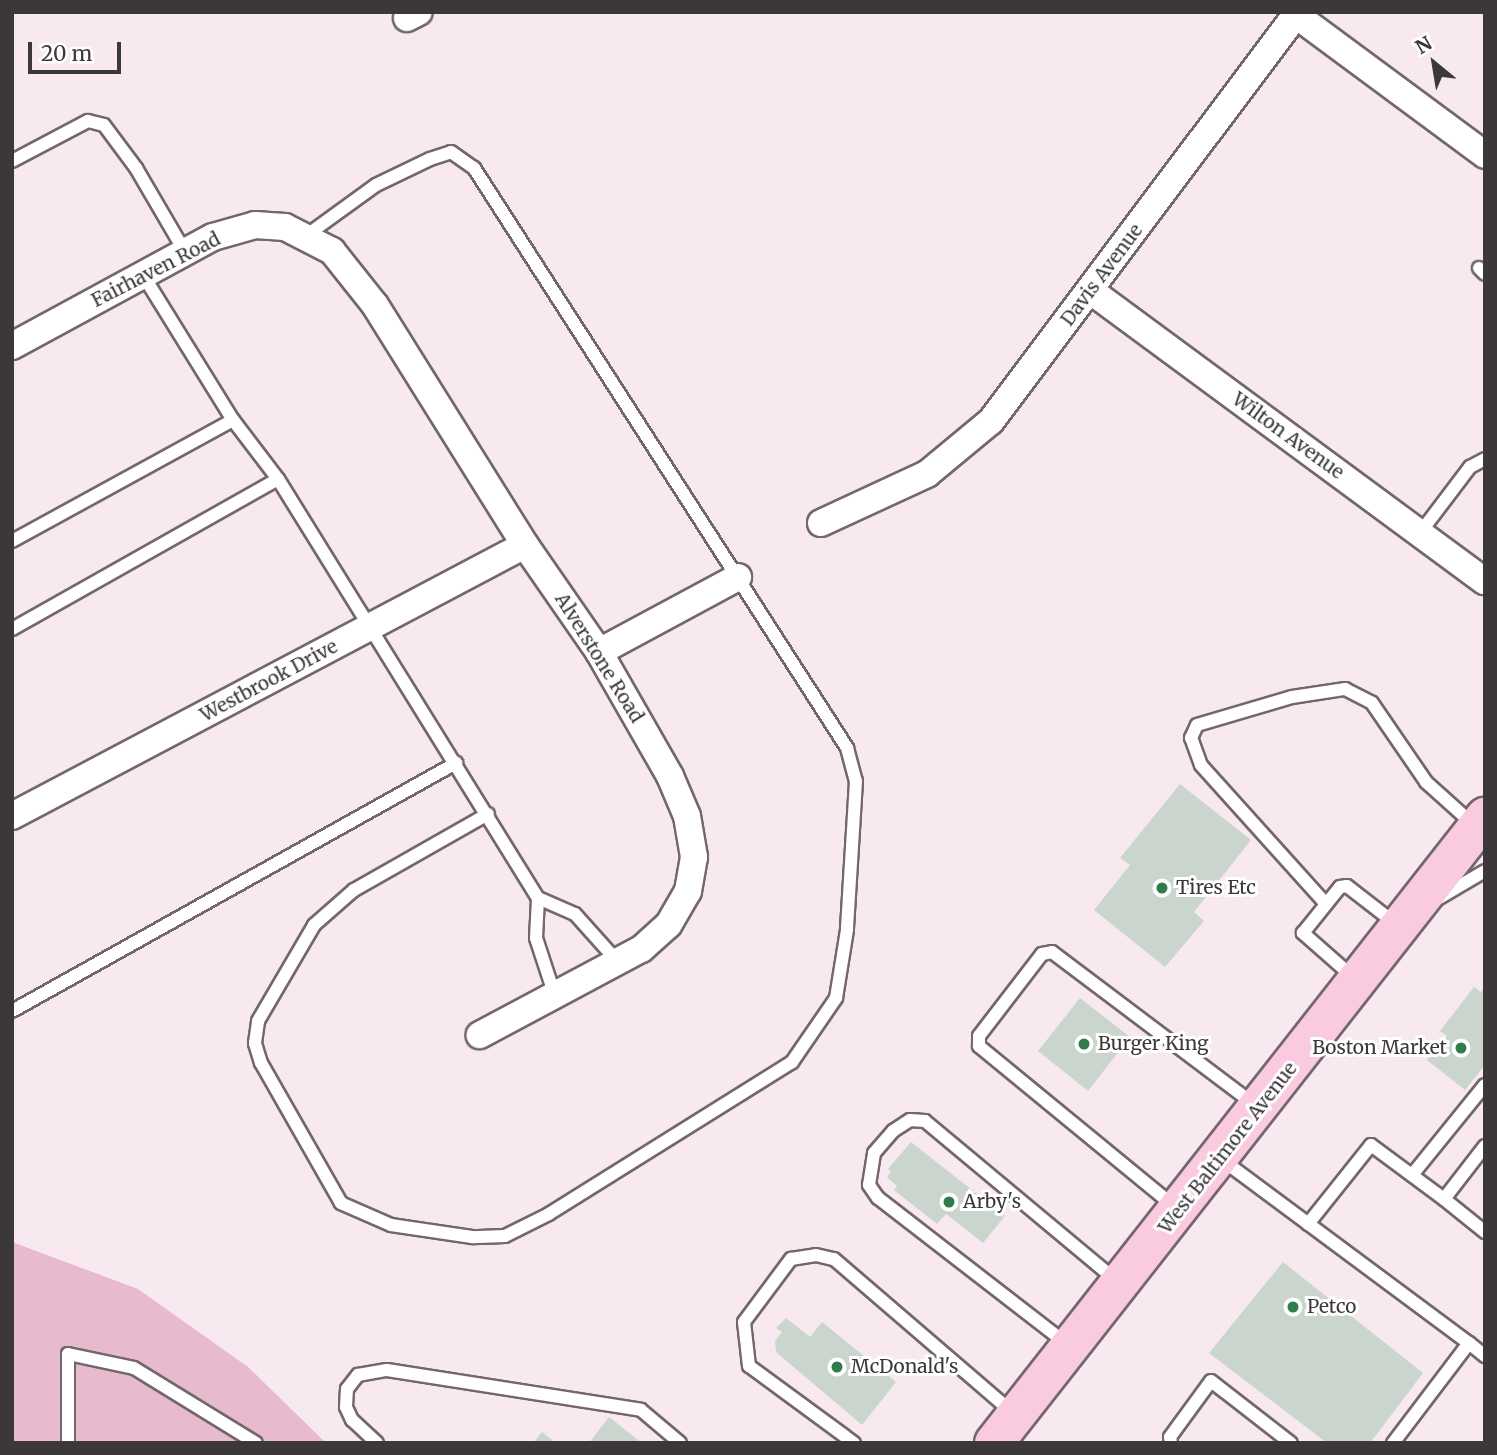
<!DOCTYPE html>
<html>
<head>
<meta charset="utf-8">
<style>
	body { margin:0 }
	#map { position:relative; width:1497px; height:1455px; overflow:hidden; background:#f7e9ef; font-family:Merriweather,serif }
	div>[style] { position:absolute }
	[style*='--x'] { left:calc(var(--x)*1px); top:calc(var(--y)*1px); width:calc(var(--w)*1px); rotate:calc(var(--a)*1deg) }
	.green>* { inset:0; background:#e8bace }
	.building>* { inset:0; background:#cad6cd }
	.roads { filter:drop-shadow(2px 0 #73676c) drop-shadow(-2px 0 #73676c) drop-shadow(0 2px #73676c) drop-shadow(0 -2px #73676c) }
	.service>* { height:12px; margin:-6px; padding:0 6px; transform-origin:6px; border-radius:6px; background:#fff }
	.minor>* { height:26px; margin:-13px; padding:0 13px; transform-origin:13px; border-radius:13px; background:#fff }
	.primary>* { height:38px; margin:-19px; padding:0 19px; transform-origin:19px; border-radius:19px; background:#facbe0 }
	.dots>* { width:19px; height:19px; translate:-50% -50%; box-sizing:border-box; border:4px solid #fff; border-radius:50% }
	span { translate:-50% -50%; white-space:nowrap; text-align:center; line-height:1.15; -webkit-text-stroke:6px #fff; paint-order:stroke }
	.street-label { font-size:19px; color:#3c3739 }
	.poi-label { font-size:19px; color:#3c3739 }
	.left { translate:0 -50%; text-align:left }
	.right { translate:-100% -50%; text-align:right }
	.frame { position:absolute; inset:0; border:14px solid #3c3739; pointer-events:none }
	.north { position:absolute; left:1399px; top:28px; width:70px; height:70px; -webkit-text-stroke:5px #fff; paint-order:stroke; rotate:330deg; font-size:19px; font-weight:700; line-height:28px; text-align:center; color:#3c3739 }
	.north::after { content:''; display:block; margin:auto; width:24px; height:32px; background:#3c3739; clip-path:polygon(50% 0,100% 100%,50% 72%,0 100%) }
	.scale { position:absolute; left:28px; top:42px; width:93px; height:32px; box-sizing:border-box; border:4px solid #3c3739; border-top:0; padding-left:9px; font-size:21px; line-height:24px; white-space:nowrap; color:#3c3739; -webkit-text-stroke:5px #fff; paint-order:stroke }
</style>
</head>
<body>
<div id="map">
	<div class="green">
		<i style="clip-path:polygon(12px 1242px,138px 1289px,248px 1367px,326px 1443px,12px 1443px)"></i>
	</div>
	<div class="building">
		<i style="clip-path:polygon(1180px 784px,1251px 840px,1194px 912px,1204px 921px,1165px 967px,1094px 910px,1130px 865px,1120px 858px)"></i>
		<i style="clip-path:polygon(1474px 987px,1481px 992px,1485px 987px,1485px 1065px,1465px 1090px,1427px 1060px,1447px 1036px,1440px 1031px)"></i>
		<i style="clip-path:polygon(1080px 998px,1130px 1037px,1088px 1091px,1038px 1051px)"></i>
		<i style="clip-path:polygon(911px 1142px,1005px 1216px,983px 1243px,946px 1214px,937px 1224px,894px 1190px,897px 1186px,887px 1177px,891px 1172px,888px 1169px)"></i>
		<i style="clip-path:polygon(1283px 1262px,1423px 1373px,1370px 1443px,1327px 1443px,1209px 1353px)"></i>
		<i style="clip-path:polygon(786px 1318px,810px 1337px,822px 1322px,896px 1382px,862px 1425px,776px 1352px,775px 1341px,782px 1332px,776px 1328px)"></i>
		<i style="clip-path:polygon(609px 1417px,642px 1443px,589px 1443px)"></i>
		<i style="clip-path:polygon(542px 1432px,556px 1443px,533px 1443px)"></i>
	</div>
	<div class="roads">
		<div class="service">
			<i style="--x:12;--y:161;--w:86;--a:-27.8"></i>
			<i style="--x:88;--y:121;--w:16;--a:14"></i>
			<i style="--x:104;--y:125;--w:54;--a:53.3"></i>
			<i style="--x:136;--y:168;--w:97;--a:59.7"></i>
			<i style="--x:307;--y:235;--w:85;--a:-35.9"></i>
			<i style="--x:376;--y:185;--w:60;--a:-25.7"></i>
			<i style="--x:430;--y:159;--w:22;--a:-18"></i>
			<i style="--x:451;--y:152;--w:28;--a:35"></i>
			<i style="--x:474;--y:168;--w:690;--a:57.25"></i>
			<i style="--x:847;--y:748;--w:34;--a:75"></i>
			<i style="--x:856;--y:781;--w:149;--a:93.5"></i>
			<i style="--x:847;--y:930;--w:69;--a:99.2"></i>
			<i style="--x:836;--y:998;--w:78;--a:124.5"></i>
			<i style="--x:792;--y:1062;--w:287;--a:148"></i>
			<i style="--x:549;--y:1214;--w:49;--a:153.4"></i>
			<i style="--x:505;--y:1236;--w:33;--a:178"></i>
			<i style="--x:472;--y:1237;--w:82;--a:-171.6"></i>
			<i style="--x:391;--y:1225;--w:55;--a:-156.3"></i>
			<i style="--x:341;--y:1203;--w:161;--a:-119.7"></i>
			<i style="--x:261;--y:1063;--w:21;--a:-107"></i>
			<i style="--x:255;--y:1043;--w:22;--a:-82"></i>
			<i style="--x:258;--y:1021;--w:111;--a:-59.7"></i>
			<i style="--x:314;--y:925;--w:53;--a:-41.2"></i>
			<i style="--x:354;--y:890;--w:154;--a:-29.6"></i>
			<i style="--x:1479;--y:268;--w:8;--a:45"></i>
			<i style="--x:143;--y:275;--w:171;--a:58.2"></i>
			<i style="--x:233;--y:420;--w:74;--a:52.7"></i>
			<i style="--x:278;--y:479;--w:493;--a:58.2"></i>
			<i style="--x:1420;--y:533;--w:83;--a:-52.9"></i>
			<i style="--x:1470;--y:467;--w:17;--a:-28"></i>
			<i style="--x:12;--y:541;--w:252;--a:-28.7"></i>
			<i style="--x:12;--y:629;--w:305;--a:-29.4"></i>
			<i style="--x:1439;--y:898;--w:53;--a:-30.4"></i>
			<i style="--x:1326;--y:904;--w:187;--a:-132"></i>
			<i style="--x:1201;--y:765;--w:29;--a:-110"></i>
			<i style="--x:1191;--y:738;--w:14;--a:-65"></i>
			<i style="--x:1197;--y:725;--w:99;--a:-16.4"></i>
			<i style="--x:1292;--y:697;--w:54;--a:-8.6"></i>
			<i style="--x:1345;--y:689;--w:30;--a:27"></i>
			<i style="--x:1372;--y:703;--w:96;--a:55.6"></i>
			<i style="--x:1426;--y:782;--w:64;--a:41.9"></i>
			<i style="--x:1353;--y:977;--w:67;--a:-138.7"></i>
			<i style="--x:1303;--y:933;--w:59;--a:-51.2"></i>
			<i style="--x:1340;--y:887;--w:7;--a:-8"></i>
			<i style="--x:1347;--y:886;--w:62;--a:37.8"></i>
			<i style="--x:555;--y:996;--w:61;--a:-108.1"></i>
			<i style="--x:536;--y:938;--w:40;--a:-87.1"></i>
			<i style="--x:538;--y:898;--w:40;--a:23.4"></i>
			<i style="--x:575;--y:914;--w:64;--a:48.1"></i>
			<i style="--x:12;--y:1011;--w:509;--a:-29.19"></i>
			<i style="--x:1221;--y:1159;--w:309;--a:36.6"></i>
			<i style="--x:1469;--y:1343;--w:126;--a:127.2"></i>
			<i style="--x:1412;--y:1175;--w:116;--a:-51"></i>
			<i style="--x:1444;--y:1199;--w:53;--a:38.8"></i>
			<i style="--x:1175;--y:1207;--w:254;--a:-140.6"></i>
			<i style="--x:979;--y:1046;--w:10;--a:-90"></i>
			<i style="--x:979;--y:1036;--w:103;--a:-52.5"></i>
			<i style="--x:1042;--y:954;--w:10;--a:-11"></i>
			<i style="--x:1052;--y:952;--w:253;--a:37"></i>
			<i style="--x:1308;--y:1224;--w:101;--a:-51.4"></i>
			<i style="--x:1371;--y:1145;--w:91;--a:36.5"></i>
			<i style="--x:1444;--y:1199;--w:67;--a:-52.3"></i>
			<i style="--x:1469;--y:1343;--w:21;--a:39"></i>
			<i style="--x:1067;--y:1344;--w:239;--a:-142.3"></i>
			<i style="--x:878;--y:1198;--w:16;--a:-125"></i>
			<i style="--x:869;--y:1185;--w:32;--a:-81"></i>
			<i style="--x:874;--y:1153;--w:29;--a:-49"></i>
			<i style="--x:893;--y:1131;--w:20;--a:-33"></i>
			<i style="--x:910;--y:1120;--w:15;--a:4"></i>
			<i style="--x:925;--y:1121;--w:250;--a:39.8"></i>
			<i style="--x:68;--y:1443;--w:89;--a:-90"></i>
			<i style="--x:68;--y:1354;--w:67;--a:12"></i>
			<i style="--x:134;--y:1368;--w:143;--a:31.6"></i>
			<i style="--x:377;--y:1443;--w:34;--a:-137"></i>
			<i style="--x:352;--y:1420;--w:14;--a:-115"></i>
			<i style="--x:346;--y:1407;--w:18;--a:-87"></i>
			<i style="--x:347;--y:1389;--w:18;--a:-52"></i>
			<i style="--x:358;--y:1375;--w:29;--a:-10"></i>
			<i style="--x:387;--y:1370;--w:257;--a:8.9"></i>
			<i style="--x:641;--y:1410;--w:51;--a:40.2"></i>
			<i style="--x:854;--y:1443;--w:130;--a:-143.7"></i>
			<i style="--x:749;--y:1366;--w:44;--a:-96.5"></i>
			<i style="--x:744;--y:1322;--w:79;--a:-53.3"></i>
			<i style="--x:791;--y:1259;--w:25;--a:-9"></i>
			<i style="--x:816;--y:1255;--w:18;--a:13"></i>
			<i style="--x:834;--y:1259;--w:236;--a:40.7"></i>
			<i style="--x:1171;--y:1443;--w:6;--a:-99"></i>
			<i style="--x:1170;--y:1437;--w:69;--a:-53.8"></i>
			<i style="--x:1211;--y:1381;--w:101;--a:37.8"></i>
		</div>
		<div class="minor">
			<i style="--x:1296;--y:15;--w:235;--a:36.5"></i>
			<i style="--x:407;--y:18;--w:13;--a:-27"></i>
			<i style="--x:1091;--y:291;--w:489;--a:36.4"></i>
			<i style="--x:12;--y:346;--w:229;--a:-28.5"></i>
			<i style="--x:213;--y:237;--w:44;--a:-15.9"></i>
			<i style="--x:255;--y:225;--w:30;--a:4"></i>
			<i style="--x:285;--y:227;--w:53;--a:27.1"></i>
			<i style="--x:332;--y:251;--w:69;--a:51.5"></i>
			<i style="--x:375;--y:305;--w:283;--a:58"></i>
			<i style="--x:525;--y:545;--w:130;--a:55.3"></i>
			<i style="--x:599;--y:652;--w:143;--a:60.2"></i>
			<i style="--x:670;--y:776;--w:43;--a:67"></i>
			<i style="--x:687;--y:816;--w:42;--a:80.3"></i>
			<i style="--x:694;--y:857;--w:35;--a:100"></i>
			<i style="--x:688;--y:891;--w:39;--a:120"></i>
			<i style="--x:668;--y:925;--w:36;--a:138"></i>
			<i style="--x:641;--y:949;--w:183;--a:151.9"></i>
			<i style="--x:821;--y:523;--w:117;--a:-24.8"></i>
			<i style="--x:927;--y:474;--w:83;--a:-39.6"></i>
			<i style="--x:991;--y:421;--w:511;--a:-53.11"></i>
			<i style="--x:599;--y:652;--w:158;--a:-28.3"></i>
			<i style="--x:12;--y:816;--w:580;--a:-27.85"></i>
		</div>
		<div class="primary">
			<i style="--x:994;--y:1443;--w:796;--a:-51.89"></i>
		</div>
	</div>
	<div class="dots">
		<i style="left:1162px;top:888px;background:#2f7d4d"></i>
		<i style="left:1084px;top:1044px;background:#2f7d4d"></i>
		<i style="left:1461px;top:1048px;background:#2f7d4d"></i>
		<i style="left:949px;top:1202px;background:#2f7d4d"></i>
		<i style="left:1293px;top:1307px;background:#2f7d4d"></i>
		<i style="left:837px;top:1367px;background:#2f7d4d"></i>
	</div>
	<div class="street-label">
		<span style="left:156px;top:270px;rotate:-27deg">Fairhaven Road</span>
		<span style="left:1102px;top:275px;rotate:-53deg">Davis Avenue</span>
		<span style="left:1288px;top:436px;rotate:36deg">Wilton Avenue</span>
		<span style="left:599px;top:658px;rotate:58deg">Alverstone Road</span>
		<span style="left:269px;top:681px;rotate:-28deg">Westbrook Drive</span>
		<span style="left:1228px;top:1148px;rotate:-52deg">West Baltimore Avenue</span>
	</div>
	<div class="poi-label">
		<span class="left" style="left:1176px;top:888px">Tires Etc</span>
		<span class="left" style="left:1098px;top:1044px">Burger King</span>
		<span class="right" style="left:1447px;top:1048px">Boston Market</span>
		<span class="left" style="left:963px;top:1202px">Arby's</span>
		<span class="left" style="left:1307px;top:1307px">Petco</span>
		<span class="left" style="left:851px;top:1367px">McDonald's</span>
	</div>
	<div class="frame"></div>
	<div class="north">N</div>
	<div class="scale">20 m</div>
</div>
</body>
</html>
